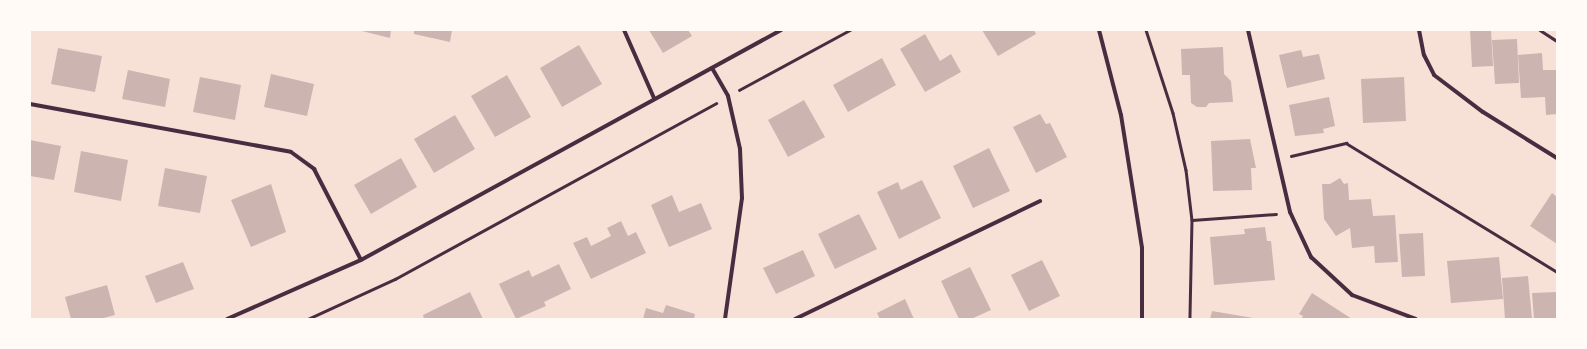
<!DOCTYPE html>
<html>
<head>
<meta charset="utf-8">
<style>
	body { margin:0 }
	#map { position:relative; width:1587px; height:349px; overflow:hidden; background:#f7e1d7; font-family:"Fira Sans",sans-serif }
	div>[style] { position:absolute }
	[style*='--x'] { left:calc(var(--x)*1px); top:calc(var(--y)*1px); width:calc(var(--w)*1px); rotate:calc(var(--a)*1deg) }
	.building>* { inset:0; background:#ccb4b1 }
	.path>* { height:2.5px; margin:-1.25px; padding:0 1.25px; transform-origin:1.25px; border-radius:1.25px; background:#4a2c40 }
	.minor>* { height:4px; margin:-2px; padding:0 2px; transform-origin:2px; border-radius:2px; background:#4a2c40 }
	span { translate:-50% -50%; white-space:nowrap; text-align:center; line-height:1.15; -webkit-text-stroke:3.5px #fffaf5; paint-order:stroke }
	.frame { position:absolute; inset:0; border:31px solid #fffaf5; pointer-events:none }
</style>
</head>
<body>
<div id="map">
	<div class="building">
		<i style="clip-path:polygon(358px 30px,391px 30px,390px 38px)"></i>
		<i style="clip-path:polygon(414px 30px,452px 30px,450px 42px,414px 34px)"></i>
		<i style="clip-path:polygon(649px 30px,688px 30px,692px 36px,663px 53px)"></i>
		<i style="clip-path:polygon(982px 30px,1034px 30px,1036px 34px,998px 56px)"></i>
		<i style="clip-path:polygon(1470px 30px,1491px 30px,1493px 66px,1472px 67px)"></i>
		<i style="clip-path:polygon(925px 34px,940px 61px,951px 54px,961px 72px,925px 92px,900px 49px)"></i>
		<i style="clip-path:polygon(1517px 39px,1519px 83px,1495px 84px,1492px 40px)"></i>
		<i style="clip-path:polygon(579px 45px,602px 84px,562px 107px,540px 68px)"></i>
		<i style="clip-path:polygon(1223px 47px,1224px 74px,1231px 81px,1233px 102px,1209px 103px,1206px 107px,1197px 107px,1191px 103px,1190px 75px,1182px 75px,1181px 49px)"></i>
		<i style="clip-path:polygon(58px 48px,102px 56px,95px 92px,51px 84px)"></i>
		<i style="clip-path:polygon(1301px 50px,1303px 57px,1319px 54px,1325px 79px,1287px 88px,1279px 55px)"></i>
		<i style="clip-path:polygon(1542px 53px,1543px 70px,1557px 70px,1557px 114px,1546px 115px,1545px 97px,1521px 98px,1518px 55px)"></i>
		<i style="clip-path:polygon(882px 58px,896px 85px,848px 112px,833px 85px)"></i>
		<i style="clip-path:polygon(128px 70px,170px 79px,165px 107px,122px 99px)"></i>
		<i style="clip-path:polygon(271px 74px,314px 84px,307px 116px,264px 107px)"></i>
		<i style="clip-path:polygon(507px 75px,531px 117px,495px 137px,471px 96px)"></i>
		<i style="clip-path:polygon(200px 77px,241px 85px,235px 120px,193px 112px)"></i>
		<i style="clip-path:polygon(1404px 77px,1406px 121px,1363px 123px,1361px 79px)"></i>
		<i style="clip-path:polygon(1329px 97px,1335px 126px,1323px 129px,1324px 133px,1295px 136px,1289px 105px)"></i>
		<i style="clip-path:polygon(804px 100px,825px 137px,788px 157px,768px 120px)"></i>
		<i style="clip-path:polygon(1040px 114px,1046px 124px,1050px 123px,1067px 157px,1036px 173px,1013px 127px)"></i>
		<i style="clip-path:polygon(455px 115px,475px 149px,434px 173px,414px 139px)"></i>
		<i style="clip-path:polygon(1250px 139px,1256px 168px,1251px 168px,1252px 190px,1213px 191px,1211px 141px)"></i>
		<i style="clip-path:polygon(30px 140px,61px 146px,54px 180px,30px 176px)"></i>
		<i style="clip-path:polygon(989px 148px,1010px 191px,973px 208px,953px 166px)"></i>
		<i style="clip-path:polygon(81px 151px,128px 160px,121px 201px,74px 192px)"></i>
		<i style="clip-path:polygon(401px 158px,417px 187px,371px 214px,354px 185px)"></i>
		<i style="clip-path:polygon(165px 168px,207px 176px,200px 213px,158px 206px)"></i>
		<i style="clip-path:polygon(1340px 178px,1344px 184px,1348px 183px,1349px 200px,1371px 199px,1373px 216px,1395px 215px,1398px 262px,1375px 263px,1374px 246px,1352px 248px,1350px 228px,1336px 236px,1324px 219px,1322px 184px,1330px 184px)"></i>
		<i style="clip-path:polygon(922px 180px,941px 218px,899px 239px,877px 192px,898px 182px,901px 190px)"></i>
		<i style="clip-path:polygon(271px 184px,286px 232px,251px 247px,231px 200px)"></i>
		<i style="clip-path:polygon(1552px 193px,1557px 197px,1557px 244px,1530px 226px)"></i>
		<i style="clip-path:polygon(672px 195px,679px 212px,701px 203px,712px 229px,669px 247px,651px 205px)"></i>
		<i style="clip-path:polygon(859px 214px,877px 249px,835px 269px,818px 234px)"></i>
		<i style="clip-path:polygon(621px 221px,628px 236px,636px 232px,646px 253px,591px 279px,573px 243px,587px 237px,591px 246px,611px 236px,607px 228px)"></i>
		<i style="clip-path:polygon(1265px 227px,1267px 241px,1271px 241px,1275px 280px,1214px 285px,1210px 237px,1245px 234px,1244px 229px)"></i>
		<i style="clip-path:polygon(1423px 233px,1425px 276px,1402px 277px,1399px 234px)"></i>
		<i style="clip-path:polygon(803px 250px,815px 276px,776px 294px,763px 268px)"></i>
		<i style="clip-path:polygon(1499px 257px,1503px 299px,1451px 303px,1447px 261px)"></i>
		<i style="clip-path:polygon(1042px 260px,1060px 296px,1029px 311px,1011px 275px)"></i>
		<i style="clip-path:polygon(183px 262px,194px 289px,156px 303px,145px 276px)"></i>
		<i style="clip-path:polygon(559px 264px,571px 289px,544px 302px,546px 306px,516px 319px,499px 284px,529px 270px,532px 277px)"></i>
		<i style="clip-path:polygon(970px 267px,991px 310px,971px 319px,959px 319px,941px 281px)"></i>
		<i style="clip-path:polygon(1528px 276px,1532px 319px,1505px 319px,1502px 278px)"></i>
		<i style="clip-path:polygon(107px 285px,115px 315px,100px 319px,71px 319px,65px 297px)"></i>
		<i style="clip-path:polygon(470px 292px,483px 319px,424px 319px,423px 315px)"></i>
		<i style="clip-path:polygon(1557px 292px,1557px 319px,1534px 319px,1532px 293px)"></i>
		<i style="clip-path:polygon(1312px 293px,1352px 319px,1301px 319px,1303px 316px,1299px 314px)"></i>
		<i style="clip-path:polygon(905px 299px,914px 319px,880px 319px,877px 313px)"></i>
		<i style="clip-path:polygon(666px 305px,695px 314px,694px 319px,643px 319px,646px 308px,663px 313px)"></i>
		<i style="clip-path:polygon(1212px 311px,1253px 318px,1253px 319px,1210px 319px)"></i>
	</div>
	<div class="path">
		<i style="--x:1146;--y:30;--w:87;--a:72"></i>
		<i style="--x:1173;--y:113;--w:58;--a:77.2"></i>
		<i style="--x:1186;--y:170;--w:50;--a:83.2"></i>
		<i style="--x:1192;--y:220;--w:99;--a:91.2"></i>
		<i style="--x:1540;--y:30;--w:20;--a:33"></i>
		<i style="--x:739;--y:90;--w:126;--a:-28.4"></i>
		<i style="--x:1291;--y:156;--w:57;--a:-13.3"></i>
		<i style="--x:1346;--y:143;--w:247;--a:31.4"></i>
		<i style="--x:1192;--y:220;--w:84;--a:-4.1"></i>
		<i style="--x:308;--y:319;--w:96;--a:-24.7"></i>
		<i style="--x:395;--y:279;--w:366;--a:-28.7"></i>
	</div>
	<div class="minor">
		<i style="--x:624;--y:30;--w:74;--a:66.2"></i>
		<i style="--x:1099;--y:30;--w:88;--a:75.5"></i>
		<i style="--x:1121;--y:115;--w:135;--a:81"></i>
		<i style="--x:1142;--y:248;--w:71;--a:90"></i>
		<i style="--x:1248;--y:30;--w:187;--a:77"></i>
		<i style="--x:1290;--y:212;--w:50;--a:65"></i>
		<i style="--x:1311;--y:257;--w:56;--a:42.8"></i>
		<i style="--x:1352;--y:295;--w:68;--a:20.6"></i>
		<i style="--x:1419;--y:30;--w:25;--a:79"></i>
		<i style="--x:1424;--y:55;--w:22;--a:63"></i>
		<i style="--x:1434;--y:75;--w:61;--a:37.1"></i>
		<i style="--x:1483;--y:112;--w:87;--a:31.9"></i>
		<i style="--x:712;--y:68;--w:32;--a:60"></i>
		<i style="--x:728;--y:96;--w:54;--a:77.2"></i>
		<i style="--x:740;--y:149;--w:49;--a:87.7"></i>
		<i style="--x:742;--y:198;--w:122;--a:98"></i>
		<i style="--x:30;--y:104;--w:265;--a:10.4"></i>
		<i style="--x:291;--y:152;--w:29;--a:36"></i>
		<i style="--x:314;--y:169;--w:102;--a:62.7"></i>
		<i style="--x:227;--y:319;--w:146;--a:-23.8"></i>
		<i style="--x:361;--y:260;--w:479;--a:-28.7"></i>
		<i style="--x:795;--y:319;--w:272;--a:-25.7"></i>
	</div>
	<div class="frame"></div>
</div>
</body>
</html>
